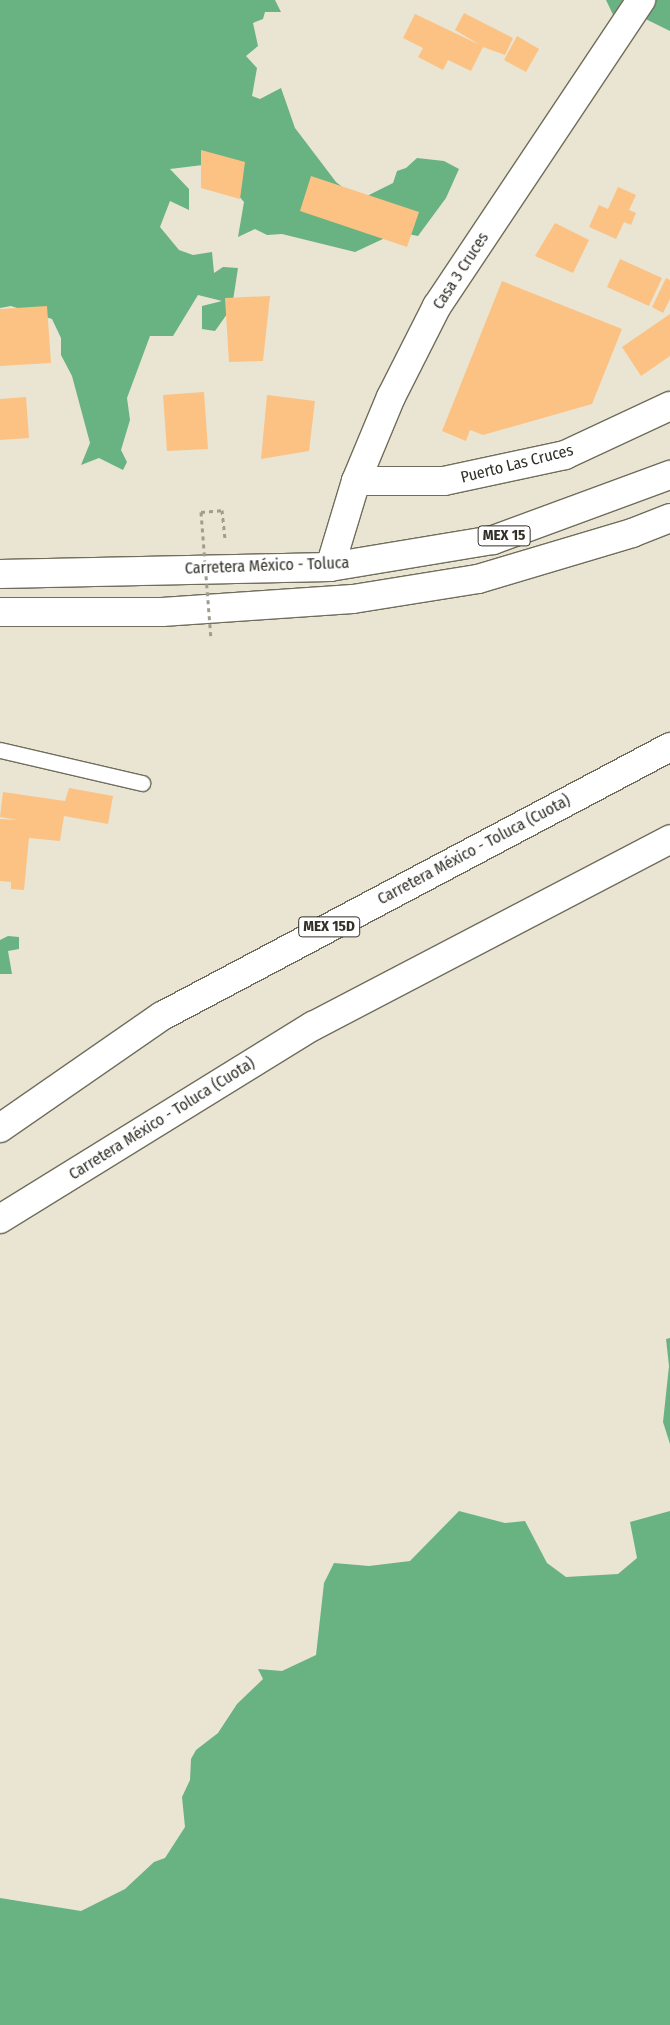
<!DOCTYPE html>
<html>
<head>
<meta charset="utf-8">
<style>
	body { margin:0 }
	#map { position:relative; width:670px; height:2025px; overflow:hidden; background:#e9e5d2; font-family:"Fira Sans Condensed",sans-serif }
	div>[style] { position:absolute }
	[style*='--x'] { left:calc(var(--x)*1px); top:calc(var(--y)*1px); width:calc(var(--w)*1px); rotate:calc(var(--a)*1deg) }
	.forest>* { inset:0; background:#69b281 }
	.building>* { inset:0; background:#fbc284 }
	.path>* { height:3px; margin-top:-1.5px; transform-origin:0; background:repeating-linear-gradient(90deg,#a09c8e 0 4px,transparent 0 8px) }
	.roads { filter:drop-shadow(1px 0 #706d5c) drop-shadow(-1px 0 #706d5c) drop-shadow(0 1px #706d5c) drop-shadow(0 -1px #706d5c) }
	.service>* { height:15px; margin:-7.5px; padding:0 7.5px; transform-origin:7.5px; border-radius:7.5px; background:#fff }
	.minor>* { height:28px; margin:-14px; padding:0 14px; transform-origin:14px; border-radius:14px; background:#fff }
	.primary>* { height:28px; margin:-14px; padding:0 14px; transform-origin:14px; border-radius:14px; background:#fff }
	.motorway>* { height:28px; margin:-14px; padding:0 14px; transform-origin:14px; border-radius:14px; background:#fff }
	.path-bridge>* { height:3px; margin-top:-1.5px; transform-origin:0; background:repeating-linear-gradient(90deg,#a09c8e 0 4px,transparent 0 8px) }
	span { translate:-50% -50%; white-space:nowrap; text-align:center; line-height:1.15; -webkit-text-stroke:4.5px #fff; paint-order:stroke }
	.shield-label span { padding:1px 4px; background:#fff; border:1px solid; border-radius:4px; -webkit-text-stroke-width:0 }
	.shield-label { font-size:15px; color:#323029; font-weight:700 }
	.street-label { font-size:16px; color:#323029 }
</style>
</head>
<body>
<div id="map">
	<div class="forest">
		<i style="clip-path:polygon(0 0,275px 0,281px 12px,265px 12px,263px 19px,253px 23px,258px 46px,246px 56px,257px 68px,252px 96px,260px 99px,281px 88px,295px 128px,336px 182px,359px 200px,393px 183px,397px 171px,406px 168px,417px 158px,444px 161px,459px 169px,446px 198px,418px 236px,398px 232px,355px 252px,282px 234px,267px 235px,255px 229px,238px 237px,244px 202px,211px 164px,170px 169px,189px 189px,189px 210px,170px 201px,160px 227px,179px 250px,193px 255px,212px 252px,214px 273px,223px 267px,238px 268px,232px 307px,215px 331px,202px 329px,202px 306px,222px 301px,198px 295px,173px 336px,150px 336px,127px 398px,130px 420px,121px 450px,127px 462px,123px 470px,99px 458px,81px 465px,90px 443px,72px 376px,61px 355px,61px 338px,52px 319px,11px 306px,0 308px)"></i>
		<i style="clip-path:polygon(606px 0,670px 0,670px 31px,621px 7px,616px 21px)"></i>
		<i style="clip-path:polygon(8px 936px,19px 937px,19px 949px,8px 951px,12px 974px,0 974px,0 940px)"></i>
		<i style="clip-path:polygon(670px 1338px,670px 1444px,663px 1422px,669px 1366px,666px 1339px)"></i>
		<i style="clip-path:polygon(459px 1511px,505px 1523px,525px 1521px,547px 1563px,566px 1577px,618px 1574px,637px 1558px,630px 1522px,670px 1511px,670px 2025px,0 2025px,0 1898px,81px 1911px,125px 1889px,154px 1862px,165px 1858px,185px 1827px,182px 1797px,190px 1780px,191px 1759px,196px 1750px,218px 1733px,237px 1704px,263px 1679px,258px 1669px,282px 1671px,316px 1655px,324px 1583px,334px 1563px,369px 1566px,410px 1561px)"></i>
	</div>
	<div class="building">
		<i style="clip-path:polygon(464px 13px,513px 38px,505px 55px,483px 47px,471px 71px,448px 60px,443px 70px,418px 57px,423px 48px,403px 38px,415px 14px,480px 45px,455px 30px)"></i>
		<i style="clip-path:polygon(517px 36px,539px 49px,526px 72px,504px 60px)"></i>
		<i style="clip-path:polygon(201px 150px,245px 162px,240px 199px,201px 188px)"></i>
		<i style="clip-path:polygon(311px 176px,419px 212px,407px 247px,300px 211px)"></i>
		<i style="clip-path:polygon(618px 187px,636px 195px,629px 210px,636px 213px,631px 225px,624px 222px,616px 239px,589px 227px,599px 205px,608px 209px)"></i>
		<i style="clip-path:polygon(555px 223px,589px 240px,573px 273px,535px 256px)"></i>
		<i style="clip-path:polygon(620px 259px,662px 278px,649px 306px,607px 287px)"></i>
		<i style="clip-path:polygon(666px 278px,670px 280px,670px 299px,663px 313px,652px 307px)"></i>
		<i style="clip-path:polygon(502px 281px,622px 329px,592px 404px,483px 435px,470px 430px,466px 441px,442px 431px)"></i>
		<i style="clip-path:polygon(270px 296px,263px 361px,229px 362px,225px 298px)"></i>
		<i style="clip-path:polygon(47px 306px,51px 363px,0 366px,0 309px)"></i>
		<i style="clip-path:polygon(670px 314px,670px 356px,641px 376px,622px 347px)"></i>
		<i style="clip-path:polygon(204px 392px,208px 449px,167px 451px,163px 395px)"></i>
		<i style="clip-path:polygon(267px 395px,315px 401px,309px 451px,261px 459px)"></i>
		<i style="clip-path:polygon(26px 397px,29px 438px,0 440px,0 399px)"></i>
		<i style="clip-path:polygon(69px 788px,113px 796px,108px 824px,64px 816px,60px 841px,29px 838px,24px 890px,11px 889px,11px 882px,0 881px,0 819px,18px 820px,0 817px,3px 792px,65px 801px)"></i>
	</div>
	<div class="path">
		<i style="--x:201;--y:512;--w:21;--a:-5"></i>
		<i style="--x:222;--y:510;--w:31;--a:84"></i>
	</div>
	<div class="roads">
		<div class="service">
			<i style="--x:0;--y:750;--w:146;--a:13.1"></i>
		</div>
		<div class="minor">
			<i style="--x:356;--y:481;--w:88;--a:0"></i>
			<i style="--x:444;--y:481;--w:124;--a:-12.1"></i>
			<i style="--x:565;--y:455;--w:116;--a:-25"></i>
			<i style="--x:330;--y:567;--w:90;--a:-73.2"></i>
			<i style="--x:356;--y:481;--w:91;--a:-67.4"></i>
			<i style="--x:391;--y:397;--w:102;--a:-63.2"></i>
			<i style="--x:437;--y:306;--w:368;--a:-56.3"></i>
		</div>
		<div class="primary">
			<i style="--x:0;--y:574;--w:330;--a:-1.2"></i>
			<i style="--x:330;--y:567;--w:165;--a:-9.4"></i>
			<i style="--x:493;--y:540;--w:189;--a:-20.2"></i>
			<i style="--x:0;--y:612;--w:162;--a:0"></i>
			<i style="--x:162;--y:612;--w:191;--a:-3.9"></i>
			<i style="--x:353;--y:599;--w:127;--a:-9.1"></i>
			<i style="--x:478;--y:579;--w:161;--a:-16.6"></i>
			<i style="--x:632;--y:533;--w:41;--a:-21.5"></i>
		</div>
		<div class="motorway">
			<i style="--x:0;--y:1128;--w:197;--a:-34.7"></i>
			<i style="--x:162;--y:1016;--w:575;--a:-27.9"></i>
			<i style="--x:0;--y:1219;--w:368;--a:-31.7"></i>
			<i style="--x:313;--y:1026;--w:403;--a:-27.6"></i>
		</div>
	</div>
	<div class="path-bridge">
		<i style="--x:201;--y:512;--w:127;--a:85.5"></i>
	</div>
	<div class="shield-label">
		<span style="left:504px;top:536px">MEX 15</span>
		<span style="left:329px;top:927px">MEX 15D</span>
	</div>
	<div class="street-label">
		<span style="left:461px;top:271px;rotate:-57deg">Casa 3 Cruces</span>
		<span style="left:517px;top:464px;rotate:-14deg">Puerto Las Cruces</span>
		<span style="left:267px;top:566px;rotate:-2deg">Carretera México - Toluca</span>
		<span style="left:474px;top:850px;rotate:-28deg">Carretera México - Toluca (Cuota)</span>
		<span style="left:162px;top:1119px;rotate:-32deg">Carretera México - Toluca (Cuota)</span>
	</div>
</div>
</body>
</html>
